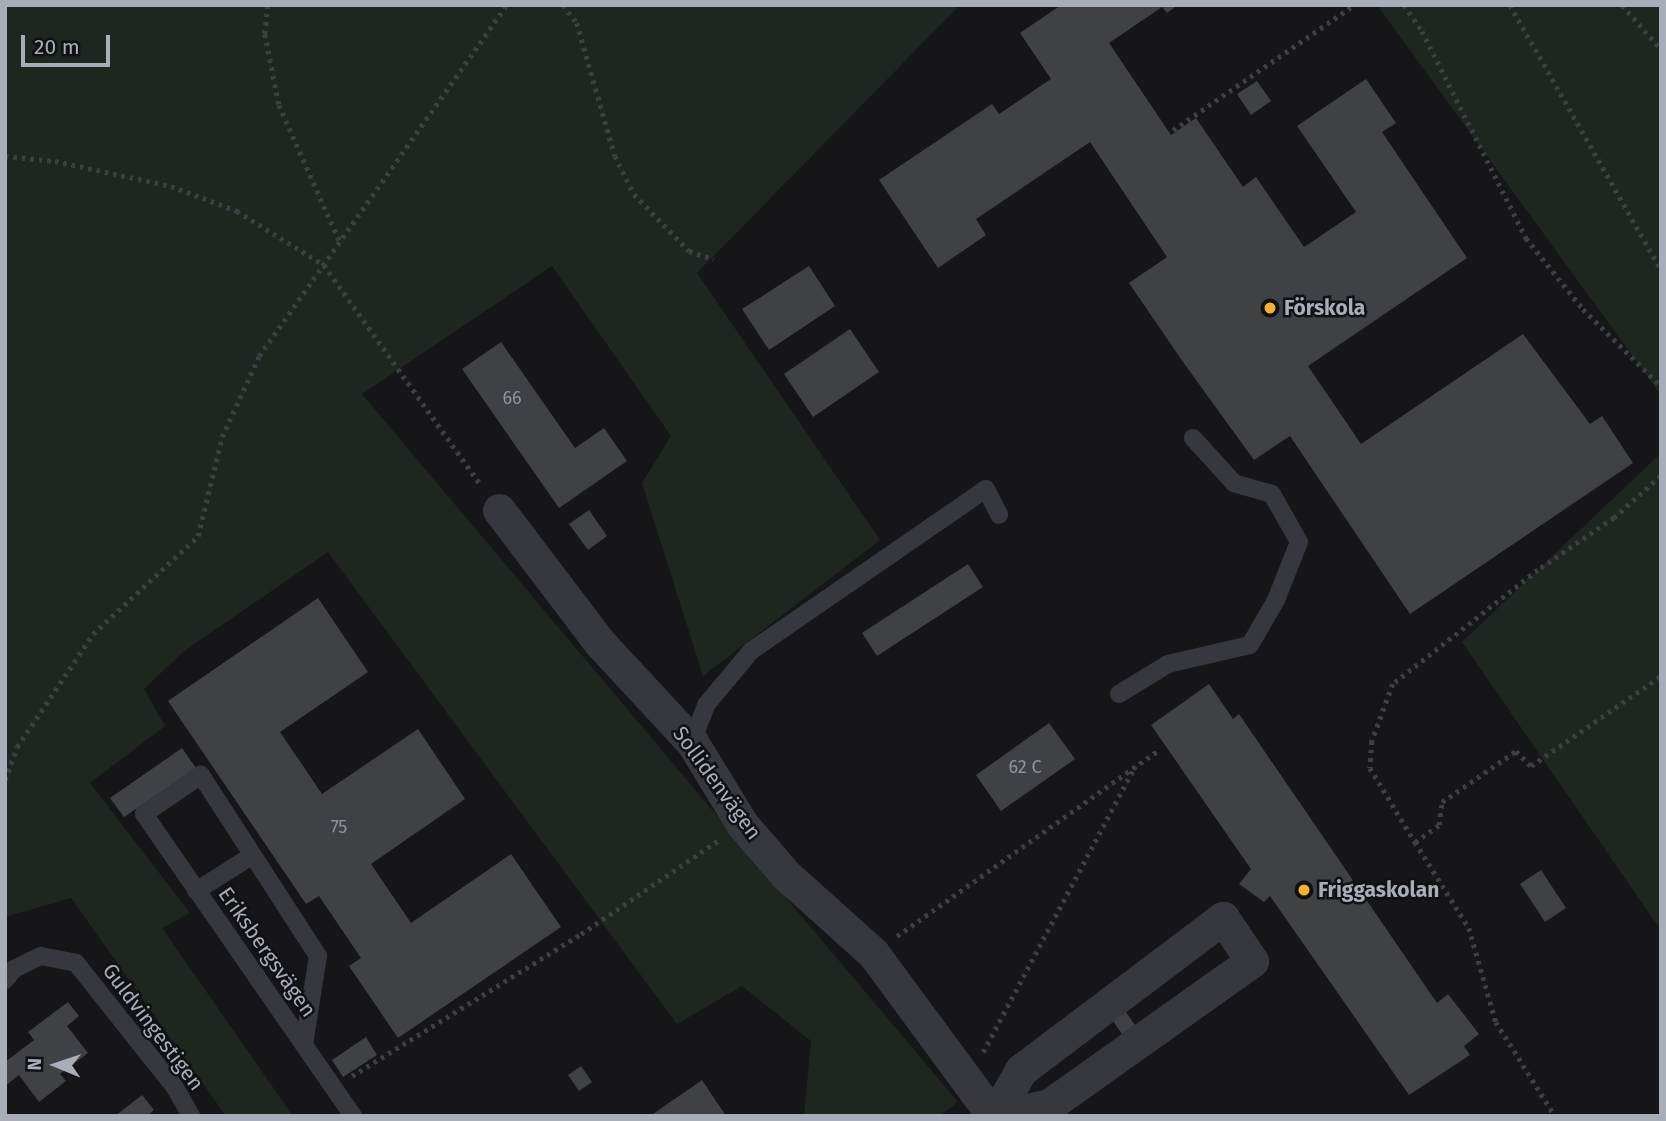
<!DOCTYPE html>
<html>
<head>
<meta charset="utf-8">
<style>
	body { margin:0 }
	#map { position:relative; width:1666px; height:1121px; overflow:hidden; background:#161618; font-family:"Fira Sans",sans-serif }
	div>[style] { position:absolute }
	[style*='--x'] { left:calc(var(--x)*1px); top:calc(var(--y)*1px); width:calc(var(--w)*1px); rotate:calc(var(--a)*1deg) }
	.green>* { inset:0; background:#1e261f }
	.building>* { inset:0; background:#404145 }
	.path>* { height:4.5px; margin-top:-2.25px; transform-origin:0; background:repeating-linear-gradient(90deg,#3d3f44 0 3.5px,transparent 0 8.5px) }
	.service>* { height:18px; margin:-9px; padding:0 9px; transform-origin:9px; border-radius:9px; background:#37383d }
	.minor>* { height:33px; margin:-16.5px; padding:0 16.5px; transform-origin:16.5px; border-radius:16.5px; background:#37383d }
	.dots>* { width:19px; height:19px; translate:-50% -50%; box-sizing:border-box; border:4px solid #111113; border-radius:50% }
	span { translate:-50% -50%; white-space:nowrap; text-align:center; line-height:1.15; -webkit-text-stroke:5px #111113; paint-order:stroke }
	.number-label { font-size:18px; color:#8e929b }
	.number-label span { -webkit-text-stroke-width:0 }
	.poi-label { font-size:21px; color:#a8adb8; font-weight:700 }
	.left { translate:0 -50%; text-align:left }
	.street-label { font-size:21px; color:#a8adb8 }
	.frame { position:absolute; inset:0; border:7px solid #a8adb8; pointer-events:none }
	.north { position:absolute; left:21px; top:1030px; width:70px; height:70px; -webkit-text-stroke:5px #111113; paint-order:stroke; rotate:272deg; font-size:19px; font-weight:700; line-height:28px; text-align:center; color:#a8adb8 }
	.north::after { content:''; display:block; margin:auto; width:24px; height:32px; background:#a8adb8; clip-path:polygon(50% 0,100% 100%,50% 72%,0 100%) }
	.scale { position:absolute; left:21px; top:35px; width:89px; height:32px; box-sizing:border-box; border:4px solid #a8adb8; border-top:0; padding-left:9px; font-size:21px; line-height:24px; white-space:nowrap; color:#a8adb8; -webkit-text-stroke:5px #111113; paint-order:stroke }
</style>
</head>
<body>
<div id="map">
	<div class="green">
		<i style="clip-path:polygon(5px 5px,960px 5px,697px 273px,880px 540px,703px 676px,642px 483px,671px 436px,552px 266px,362px 394px,958px 1102px,939px 1116px,804px 1116px,811px 1041px,742px 986px,677px 1024px,328px 552px,184px 651px,144px 689px,165px 726px,90px 783px,190px 913px,162px 928px,293px 1116px,226px 1116px,71px 898px,5px 917px)"></i>
		<i style="clip-path:polygon(1377px 5px,1661px 5px,1661px 395px)"></i>
		<i style="clip-path:polygon(1661px 453px,1661px 929px,1660px 929px,1462px 642px)"></i>
	</div>
	<div class="building">
		<i style="clip-path:polygon(1061px 5px,1178px 5px,1167px 13px,1162px 7px,1109px 43px,1171px 135px,1196px 118px,1243px 187px,1256px 177px,1304px 247px,1356px 212px,1297px 126px,1366px 79px,1396px 123px,1382px 132px,1467px 258px,1308px 366px,1361px 444px,1523px 334px,1590px 424px,1602px 416px,1633px 463px,1410px 614px,1290px 436px,1254px 460px,1183px 362px,1129px 283px,1167px 257px,1090px 142px,976px 219px,986px 235px,938px 268px,879px 180px,992px 104px,999px 114px,1051px 79px,1020px 33px)"></i>
		<i style="clip-path:polygon(1257px 81px,1271px 101px,1251px 115px,1237px 94px)"></i>
		<i style="clip-path:polygon(809px 266px,835px 306px,769px 350px,742px 309px)"></i>
		<i style="clip-path:polygon(850px 329px,879px 372px,813px 417px,784px 374px)"></i>
		<i style="clip-path:polygon(501px 342px,575px 448px,604px 428px,627px 461px,559px 508px,462px 369px)"></i>
		<i style="clip-path:polygon(589px 510px,607px 536px,588px 550px,569px 524px)"></i>
		<i style="clip-path:polygon(968px 564px,983px 587px,877px 656px,862px 633px)"></i>
		<i style="clip-path:polygon(318px 598px,368px 672px,280px 732px,322px 794px,418px 729px,465px 799px,371px 864px,411px 923px,511px 854px,561px 927px,398px 1038px,349px 966px,361px 958px,319px 896px,306px 904px,168px 701px)"></i>
		<i style="clip-path:polygon(1209px 684px,1233px 719px,1239px 714px,1437px 1003px,1448px 994px,1479px 1034px,1464px 1046px,1470px 1055px,1409px 1095px,1270px 896px,1264px 902px,1239px 884px,1251px 869px,1151px 725px)"></i>
		<i style="clip-path:polygon(1049px 723px,1075px 759px,1001px 811px,976px 775px)"></i>
		<i style="clip-path:polygon(182px 748px,196px 768px,124px 817px,110px 798px)"></i>
		<i style="clip-path:polygon(1541px 870px,1566px 908px,1545px 922px,1520px 884px)"></i>
		<i style="clip-path:polygon(68px 1002px,79px 1016px,67px 1026px,88px 1053px,60px 1074px,66px 1081px,39px 1102px,19px 1075px,5px 1086px,5px 1062px,34px 1040px,28px 1032px)"></i>
		<i style="clip-path:polygon(1126px 1012px,1135px 1025px,1122px 1034px,1113px 1021px)"></i>
		<i style="clip-path:polygon(366px 1037px,377px 1055px,343px 1077px,332px 1060px)"></i>
		<i style="clip-path:polygon(581px 1066px,592px 1082px,579px 1091px,568px 1075px)"></i>
		<i style="clip-path:polygon(702px 1080px,726px 1116px,650px 1116px)"></i>
		<i style="clip-path:polygon(142px 1095px,154px 1110px,147px 1116px,115px 1116px)"></i>
	</div>
	<div class="path">
		<i style="--x:268;--y:5;--w:29;--a:96"></i>
		<i style="--x:265;--y:34;--w:72;--a:78.8"></i>
		<i style="--x:279;--y:105;--w:150;--a:66"></i>
		<i style="--x:563;--y:5;--w:23;--a:52"></i>
		<i style="--x:577;--y:23;--w:138;--a:74.1"></i>
		<i style="--x:615;--y:156;--w:42;--a:63.4"></i>
		<i style="--x:634;--y:194;--w:79;--a:46"></i>
		<i style="--x:689;--y:251;--w:26;--a:18"></i>
		<i style="--x:1404;--y:5;--w:32;--a:55"></i>
		<i style="--x:1422;--y:31;--w:232;--a:63.3"></i>
		<i style="--x:1526;--y:238;--w:91;--a:51.2"></i>
		<i style="--x:1583;--y:309;--w:110;--a:44.6"></i>
		<i style="--x:1510;--y:5;--w:305;--a:60.3"></i>
		<i style="--x:1622;--y:5;--w:59;--a:48.4"></i>
		<i style="--x:1173;--y:130;--w:220;--a:-34.6"></i>
		<i style="--x:5;--y:156;--w:50;--a:5.7"></i>
		<i style="--x:55;--y:161;--w:119;--a:12.2"></i>
		<i style="--x:171;--y:186;--w:71;--a:20.7"></i>
		<i style="--x:237;--y:211;--w:102;--a:31.8"></i>
		<i style="--x:324;--y:265;--w:270;--a:54.5"></i>
		<i style="--x:1661;--y:476;--w:63;--a:138.2"></i>
		<i style="--x:1614;--y:518;--w:92;--a:145.6"></i>
		<i style="--x:1538;--y:570;--w:184;--a:141.8"></i>
		<i style="--x:1393;--y:684;--w:61;--a:110.2"></i>
		<i style="--x:1372;--y:741;--w:27;--a:94"></i>
		<i style="--x:1370;--y:768;--w:87;--a:58.7"></i>
		<i style="--x:1415;--y:842;--w:29;--a:-35"></i>
		<i style="--x:1439;--y:825;--w:23;--a:-83"></i>
		<i style="--x:1442;--y:802;--w:90;--a:-34.6"></i>
		<i style="--x:1516;--y:751;--w:21;--a:45"></i>
		<i style="--x:1531;--y:766;--w:158;--a:-34.7"></i>
		<i style="--x:5;--y:780;--w:35;--a:-70"></i>
		<i style="--x:17;--y:747;--w:136;--a:-56.1"></i>
		<i style="--x:93;--y:634;--w:144;--a:-43"></i>
		<i style="--x:198;--y:536;--w:102;--a:-76.4"></i>
		<i style="--x:222;--y:437;--w:89;--a:-65.4"></i>
		<i style="--x:259;--y:356;--w:430;--a:-54.8"></i>
		<i style="--x:1415;--y:842;--w:102;--a:57.9"></i>
		<i style="--x:1469;--y:928;--w:98;--a:74"></i>
		<i style="--x:1496;--y:1022;--w:111;--a:57.9"></i>
		<i style="--x:897;--y:936;--w:319;--a:-35.4"></i>
		<i style="--x:983;--y:1052;--w:324;--a:-62"></i>
		<i style="--x:352;--y:1076;--w:269;--a:-31.8"></i>
		<i style="--x:581;--y:934;--w:167;--a:-34.3"></i>
	</div>
	<div class="service">
		<i style="--x:1119;--y:694;--w:57;--a:-31.5"></i>
		<i style="--x:1168;--y:664;--w:84;--a:-13"></i>
		<i style="--x:1250;--y:645;--w:52;--a:-60"></i>
		<i style="--x:1276;--y:600;--w:62;--a:-68.4"></i>
		<i style="--x:1299;--y:542;--w:55;--a:-119.4"></i>
		<i style="--x:1272;--y:494;--w:40;--a:-164"></i>
		<i style="--x:1234;--y:483;--w:61;--a:-132.3"></i>
		<i style="--x:692;--y:742;--w:40;--a:-69"></i>
		<i style="--x:706;--y:705;--w:70;--a:-50.2"></i>
		<i style="--x:751;--y:651;--w:285;--a:-34.6"></i>
		<i style="--x:986;--y:489;--w:29;--a:63"></i>
		<i style="--x:196;--y:891;--w:67;--a:-32.3"></i>
		<i style="--x:5;--y:980;--w:14;--a:-51"></i>
		<i style="--x:14;--y:969;--w:30;--a:-26"></i>
		<i style="--x:41;--y:956;--w:36;--a:11"></i>
		<i style="--x:76;--y:963;--w:157;--a:51.5"></i>
		<i style="--x:174;--y:1086;--w:34;--a:60"></i>
		<i style="--x:304;--y:1045;--w:90;--a:-81.1"></i>
		<i style="--x:318;--y:956;--w:216;--a:-122.9"></i>
		<i style="--x:201;--y:775;--w:69;--a:145.6"></i>
		<i style="--x:144;--y:814;--w:367;--a:55.3"></i>
	</div>
	<div class="minor">
		<i style="--x:499;--y:510;--w:167;--a:52.8"></i>
		<i style="--x:600;--y:643;--w:135;--a:47.1"></i>
		<i style="--x:692;--y:742;--w:96;--a:58.6"></i>
		<i style="--x:742;--y:824;--w:67;--a:49.2"></i>
		<i style="--x:786;--y:875;--w:117;--a:41.9"></i>
		<i style="--x:873;--y:953;--w:202;--a:53.6"></i>
		<i style="--x:995;--y:1116;--w:53;--a:-60.5"></i>
		<i style="--x:1021;--y:1070;--w:253;--a:-37"></i>
		<i style="--x:1223;--y:918;--w:52;--a:56"></i>
		<i style="--x:1252;--y:961;--w:249;--a:144.6"></i>
		<i style="--x:1049;--y:1105;--w:50;--a:167.3"></i>
	</div>
	<div class="dots">
		<i style="left:1270px;top:308px;background:#f2b134"></i>
		<i style="left:1304px;top:890px;background:#f2b134"></i>
	</div>
	<div class="number-label">
		<span style="left:512px;top:398px">66</span>
		<span style="left:1025px;top:767px">62 C</span>
		<span style="left:339px;top:827px">75</span>
	</div>
	<div class="poi-label">
		<span class="left" style="left:1284px;top:308px">Förskola</span>
		<span class="left" style="left:1318px;top:890px">Friggaskolan</span>
	</div>
	<div class="street-label">
		<span style="left:717px;top:783px;rotate:54deg">Sollidenvägen</span>
		<span style="left:267px;top:952px;rotate:55deg">Eriksbergsvägen</span>
		<span style="left:153px;top:1027px;rotate:53deg">Guldvingestigen</span>
	</div>
	<div class="frame"></div>
	<div class="north">N</div>
	<div class="scale">20 m</div>
</div>
</body>
</html>
